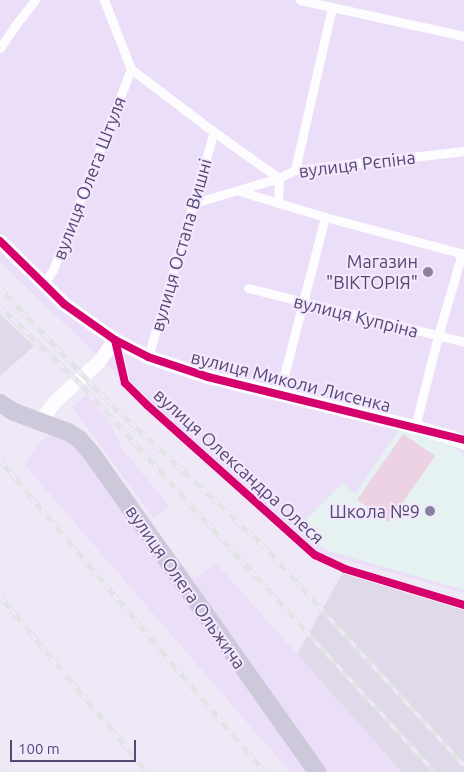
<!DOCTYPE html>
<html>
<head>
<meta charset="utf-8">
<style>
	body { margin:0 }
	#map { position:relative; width:464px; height:772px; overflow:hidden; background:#efe8f6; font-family:Ubuntu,sans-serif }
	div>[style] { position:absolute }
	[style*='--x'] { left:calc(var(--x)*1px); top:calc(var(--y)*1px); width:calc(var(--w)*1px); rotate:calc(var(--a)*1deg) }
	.residential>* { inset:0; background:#ebdef8 }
	.industrial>* { inset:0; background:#dfd9e9 }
	.education>* { inset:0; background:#e6f1f1 }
	.green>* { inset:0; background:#ecd2e3 }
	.street>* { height:9px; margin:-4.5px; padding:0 4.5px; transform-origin:4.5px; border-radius:4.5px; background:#fdfcfe }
	.secondary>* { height:14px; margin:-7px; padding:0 7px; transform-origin:7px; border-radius:7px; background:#fdfcfe }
	.highway>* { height:18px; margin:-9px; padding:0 9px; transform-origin:9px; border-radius:9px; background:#cdc9db }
	.rail>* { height:4.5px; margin-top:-2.25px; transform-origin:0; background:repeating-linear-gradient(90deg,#f4e8ff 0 8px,#e1e4e3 0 16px); box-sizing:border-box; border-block:1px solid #e1e4e3 }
	.cycleway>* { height:8px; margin:-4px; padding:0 4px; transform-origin:4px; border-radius:4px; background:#d6006c }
	.dots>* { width:14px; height:14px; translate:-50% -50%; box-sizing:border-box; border:2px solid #f4e8ff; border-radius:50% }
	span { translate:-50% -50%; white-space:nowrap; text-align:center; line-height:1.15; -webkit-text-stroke:4px #f4e8ff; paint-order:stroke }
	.street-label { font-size:18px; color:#544874 }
	.poi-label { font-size:18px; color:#544874 }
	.right { translate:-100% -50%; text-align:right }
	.scale { position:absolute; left:10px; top:740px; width:126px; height:22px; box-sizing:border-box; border:2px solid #544874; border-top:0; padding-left:6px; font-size:15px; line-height:18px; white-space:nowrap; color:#544874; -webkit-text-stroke:4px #f4e8ff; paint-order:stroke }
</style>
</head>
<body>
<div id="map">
	<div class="residential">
		<i style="clip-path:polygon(0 0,464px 0,464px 593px,320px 553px,139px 395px,0 262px)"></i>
		<i style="clip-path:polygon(86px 395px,110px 423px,123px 450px,169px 506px,154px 518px,72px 407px)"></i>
		<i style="clip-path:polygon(52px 431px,72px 439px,194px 578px,216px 563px,402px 772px,290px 772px,24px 464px,41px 441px)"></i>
	</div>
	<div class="industrial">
		<i style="clip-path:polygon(0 314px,34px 346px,0 376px)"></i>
		<i style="clip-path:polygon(345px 569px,464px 605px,464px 772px,402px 772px,297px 654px)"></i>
	</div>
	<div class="education">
		<i style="clip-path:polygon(400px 428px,448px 442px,464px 455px,464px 590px,328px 551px,297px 528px,343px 483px,355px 494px)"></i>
	</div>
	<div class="green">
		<i style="clip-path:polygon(403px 434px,435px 456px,389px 522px,357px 500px)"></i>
	</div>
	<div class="street">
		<i style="--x:104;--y:0;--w:74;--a:68.6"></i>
		<i style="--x:131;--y:69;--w:104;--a:37.2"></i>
		<i style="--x:214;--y:132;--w:80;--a:35.3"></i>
		<i style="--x:279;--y:178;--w:25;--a:92"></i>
		<i style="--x:300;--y:0;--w:168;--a:12.4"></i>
		<i style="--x:0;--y:48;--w:25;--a:-56"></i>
		<i style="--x:14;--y:27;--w:34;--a:-52"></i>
		<i style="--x:295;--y:170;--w:167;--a:-77.2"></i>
		<i style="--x:239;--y:191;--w:90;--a:16.8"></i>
		<i style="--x:325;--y:217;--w:144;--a:14.9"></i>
		<i style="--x:194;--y:203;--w:89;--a:-16.4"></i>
		<i style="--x:279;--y:178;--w:18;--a:-27"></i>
		<i style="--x:295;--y:170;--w:170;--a:-6.4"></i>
		<i style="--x:43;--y:285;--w:18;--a:-56"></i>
		<i style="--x:53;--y:270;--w:216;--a:-68.8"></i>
		<i style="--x:248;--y:288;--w:223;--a:14"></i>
		<i style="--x:115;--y:340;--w:44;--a:76.9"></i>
		<i style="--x:125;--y:383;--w:31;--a:45"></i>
		<i style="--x:147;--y:405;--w:225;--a:41.8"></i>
		<i style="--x:315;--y:555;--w:33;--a:25"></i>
		<i style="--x:345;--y:569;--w:124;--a:16.8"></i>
		<i style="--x:148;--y:357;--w:234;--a:-73.7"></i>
		<i style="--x:279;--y:395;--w:184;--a:-75.5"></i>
		<i style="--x:415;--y:427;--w:94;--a:-75.8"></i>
		<i style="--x:438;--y:336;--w:86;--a:-73.9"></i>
	</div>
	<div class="secondary">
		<i style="--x:0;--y:241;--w:90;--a:44.5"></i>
		<i style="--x:64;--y:304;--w:62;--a:35.2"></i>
		<i style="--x:115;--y:340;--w:37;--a:27"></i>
		<i style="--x:148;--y:357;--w:63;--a:18.4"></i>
		<i style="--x:208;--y:377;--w:213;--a:13.6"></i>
		<i style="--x:415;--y:427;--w:36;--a:16"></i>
		<i style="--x:450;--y:437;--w:15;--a:23"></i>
		<i style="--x:39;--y:422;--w:26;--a:-51"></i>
		<i style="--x:55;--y:402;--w:59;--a:-42.3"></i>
		<i style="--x:99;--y:362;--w:27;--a:-54"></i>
	</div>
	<div class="highway">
		<i style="--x:0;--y:403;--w:17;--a:33"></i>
		<i style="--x:14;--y:412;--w:58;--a:20.3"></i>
		<i style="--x:68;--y:432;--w:13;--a:32"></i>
		<i style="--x:79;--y:439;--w:20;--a:49"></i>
		<i style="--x:92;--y:454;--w:390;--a:54.7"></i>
	</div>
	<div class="rail">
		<i style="--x:0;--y:288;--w:155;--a:46.3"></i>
		<i style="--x:107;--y:400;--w:214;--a:42.9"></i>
		<i style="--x:264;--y:546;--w:297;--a:47.6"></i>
		<i style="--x:0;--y:307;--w:108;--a:43.5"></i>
		<i style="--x:78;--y:381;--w:529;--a:47.6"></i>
		<i style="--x:0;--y:460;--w:409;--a:49.7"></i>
		<i style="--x:0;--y:596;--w:229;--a:50.1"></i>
		<i style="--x:0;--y:765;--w:9;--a:49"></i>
	</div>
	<div class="cycleway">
		<i style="--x:0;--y:241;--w:90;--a:44.5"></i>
		<i style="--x:64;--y:304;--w:62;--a:35.2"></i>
		<i style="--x:115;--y:340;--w:37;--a:27"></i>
		<i style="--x:148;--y:357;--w:63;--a:18.4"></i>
		<i style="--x:208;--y:377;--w:264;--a:13.8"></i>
		<i style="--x:115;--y:340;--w:44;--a:76.9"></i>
		<i style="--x:125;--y:383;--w:31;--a:45"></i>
		<i style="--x:147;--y:405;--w:225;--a:41.8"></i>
		<i style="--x:315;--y:555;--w:33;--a:25"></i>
		<i style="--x:345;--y:569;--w:124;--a:16.8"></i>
	</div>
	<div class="dots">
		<i style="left:428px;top:272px;background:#8a80a2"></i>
		<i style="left:430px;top:511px;background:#8a80a2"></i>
	</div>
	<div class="street-label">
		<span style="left:357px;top:164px;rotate:-7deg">вулиця Рєпіна</span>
		<span style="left:89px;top:178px;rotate:-69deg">вулиця Олега Штуля</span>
		<span style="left:181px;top:245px;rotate:-74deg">вулиця Остапа Вишні</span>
		<span style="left:356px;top:316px;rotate:14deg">вулиця Купріна</span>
		<span style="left:291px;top:381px;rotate:14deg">вулиця Миколи Лисенка</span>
		<span style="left:239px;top:466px;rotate:42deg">вулиця Олександра Олеся</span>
		<span style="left:186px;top:587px;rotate:55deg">вулиця Олега Ольжича</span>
	</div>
	<div class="poi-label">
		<span class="right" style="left:418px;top:272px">Магазин<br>"ВІКТОРІЯ"</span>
		<span class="right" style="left:420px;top:511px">Школа №9</span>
	</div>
	<div class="scale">100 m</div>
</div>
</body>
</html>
